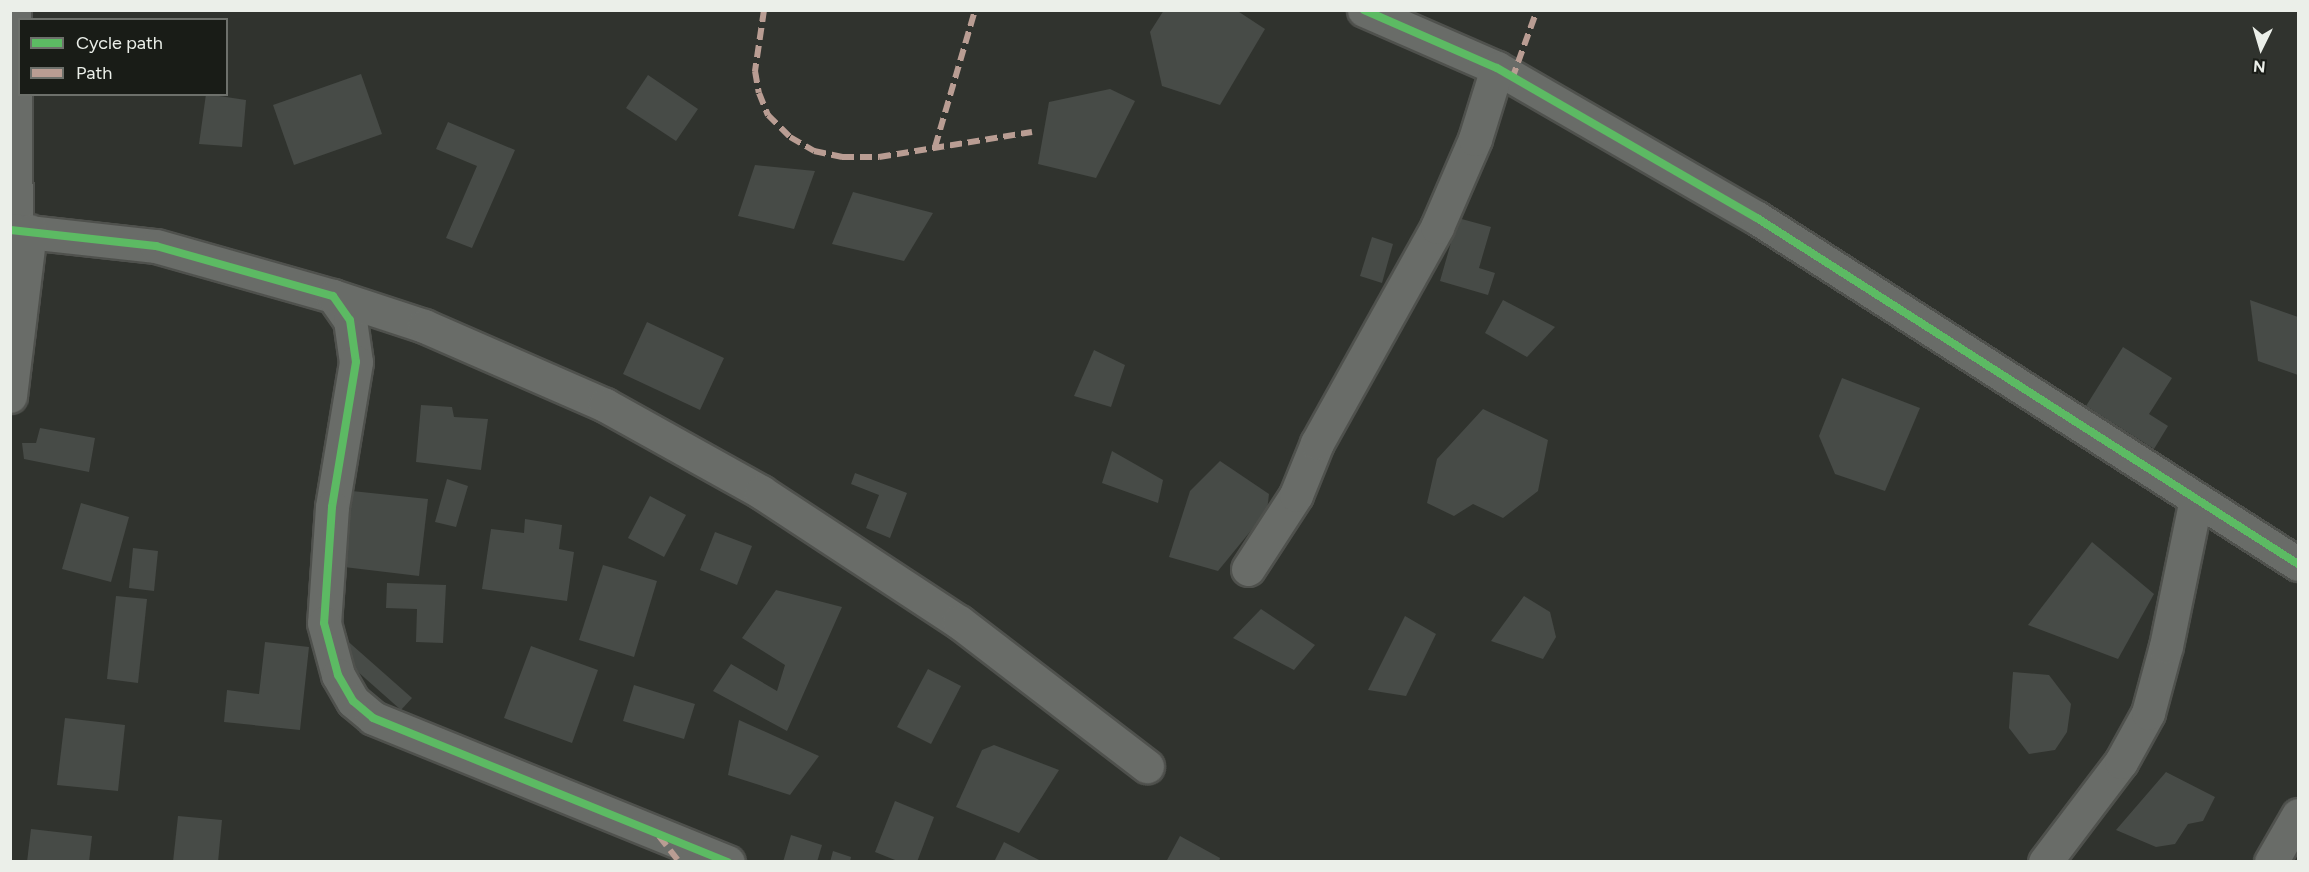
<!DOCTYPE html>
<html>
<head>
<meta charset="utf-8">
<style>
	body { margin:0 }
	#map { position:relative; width:2309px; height:872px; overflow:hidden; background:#30332e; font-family:Figtree,sans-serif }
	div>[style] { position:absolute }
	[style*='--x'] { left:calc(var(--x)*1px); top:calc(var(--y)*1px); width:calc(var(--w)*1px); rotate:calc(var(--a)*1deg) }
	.building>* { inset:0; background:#474b47 }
	.roads { filter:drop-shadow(2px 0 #4f514d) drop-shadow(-2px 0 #4f514d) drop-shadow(0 2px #4f514d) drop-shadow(0 -2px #4f514d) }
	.street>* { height:33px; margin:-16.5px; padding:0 16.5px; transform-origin:16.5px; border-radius:16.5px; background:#696c68 }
	.quiet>* { height:6px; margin-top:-3px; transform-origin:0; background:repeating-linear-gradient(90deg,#b99d93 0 12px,transparent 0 18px) }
	.cycleway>* { height:8px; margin:-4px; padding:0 4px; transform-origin:4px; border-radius:4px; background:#5cba63 }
	span { translate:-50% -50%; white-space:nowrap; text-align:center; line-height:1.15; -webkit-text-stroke:6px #191c17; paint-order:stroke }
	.frame { position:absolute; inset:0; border:12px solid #ebefe9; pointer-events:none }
	.legend { position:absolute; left:18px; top:18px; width:210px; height:78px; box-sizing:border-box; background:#191c17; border:2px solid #6d706b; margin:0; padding:8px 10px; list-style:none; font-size:18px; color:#ebefe9 }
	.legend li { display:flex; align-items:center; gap:12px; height:30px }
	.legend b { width:30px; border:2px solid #6d706b }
	.north { position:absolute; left:2231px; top:18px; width:60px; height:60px; -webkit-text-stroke:4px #191c17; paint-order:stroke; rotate:185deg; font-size:16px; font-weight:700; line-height:24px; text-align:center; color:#ebefe9 }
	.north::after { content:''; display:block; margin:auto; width:21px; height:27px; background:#ebefe9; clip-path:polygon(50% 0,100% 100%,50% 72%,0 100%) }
</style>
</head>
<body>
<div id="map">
	<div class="building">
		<i style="clip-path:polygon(1164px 10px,1236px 10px,1265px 29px,1220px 105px,1162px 86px,1150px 32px)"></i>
		<i style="clip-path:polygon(361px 74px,382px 134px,294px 165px,273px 105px)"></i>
		<i style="clip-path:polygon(648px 75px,698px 109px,676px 141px,626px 108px)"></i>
		<i style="clip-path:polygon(1110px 89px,1135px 101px,1096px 178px,1038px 164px,1049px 102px)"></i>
		<i style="clip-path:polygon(206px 94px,246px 100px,242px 147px,199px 144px)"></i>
		<i style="clip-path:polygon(448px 122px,515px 150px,472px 248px,446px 238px,477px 166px,436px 149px)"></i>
		<i style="clip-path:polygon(755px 165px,815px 171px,794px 229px,738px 216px)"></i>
		<i style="clip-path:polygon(853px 192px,933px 213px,904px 261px,832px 244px)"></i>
		<i style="clip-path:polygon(1458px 218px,1491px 227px,1479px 268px,1495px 273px,1488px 295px,1440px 281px)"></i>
		<i style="clip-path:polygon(1372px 237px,1393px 244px,1382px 283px,1360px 276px)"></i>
		<i style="clip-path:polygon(1503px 300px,1555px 327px,1527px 357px,1485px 333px)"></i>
		<i style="clip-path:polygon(2250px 300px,2298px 317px,2298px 375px,2258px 361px)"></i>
		<i style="clip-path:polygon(647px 322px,724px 358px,700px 410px,623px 374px)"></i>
		<i style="clip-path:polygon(2123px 347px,2172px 378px,2149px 414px,2168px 426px,2154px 449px,2086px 406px)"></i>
		<i style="clip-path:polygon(1094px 350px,1125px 365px,1111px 407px,1074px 396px)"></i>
		<i style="clip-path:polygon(1842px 378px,1920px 408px,1885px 491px,1835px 474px,1819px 436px)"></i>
		<i style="clip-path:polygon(421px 405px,452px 407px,454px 417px,488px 419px,481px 470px,416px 462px)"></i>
		<i style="clip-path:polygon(1483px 409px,1548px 440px,1538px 491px,1503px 518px,1473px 504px,1454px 516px,1427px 503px,1437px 459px)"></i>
		<i style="clip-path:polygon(40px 428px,95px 438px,89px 472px,24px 459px,22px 443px,36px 443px)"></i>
		<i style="clip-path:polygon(1112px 451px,1163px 480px,1158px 503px,1102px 483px)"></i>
		<i style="clip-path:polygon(1220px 461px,1269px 494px,1267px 511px,1218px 571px,1169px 557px,1190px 491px)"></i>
		<i style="clip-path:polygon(855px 473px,907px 493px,890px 538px,866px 528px,879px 495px,851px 484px)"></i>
		<i style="clip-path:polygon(447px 479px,468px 486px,456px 527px,435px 522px)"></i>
		<i style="clip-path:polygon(352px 491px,428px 499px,419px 576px,344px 567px)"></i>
		<i style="clip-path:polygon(650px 496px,686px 515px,664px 557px,628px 538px)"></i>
		<i style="clip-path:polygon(81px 503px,129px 517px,111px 582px,62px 569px)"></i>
		<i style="clip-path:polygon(525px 519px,562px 525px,559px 549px,574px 552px,567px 601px,482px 589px,491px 529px,524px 533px)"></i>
		<i style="clip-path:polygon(715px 532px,752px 546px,737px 585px,700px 570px)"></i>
		<i style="clip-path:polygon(2092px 542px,2154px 594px,2118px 659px,2028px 625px)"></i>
		<i style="clip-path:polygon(133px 548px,158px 551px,154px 591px,129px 588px)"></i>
		<i style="clip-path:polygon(603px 565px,657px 581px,634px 657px,579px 640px)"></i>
		<i style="clip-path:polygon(387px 583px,446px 585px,443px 643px,416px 642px,417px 609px,386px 608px)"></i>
		<i style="clip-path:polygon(776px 590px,842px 607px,787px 731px,713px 691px,731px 664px,777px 691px,785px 665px,742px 638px)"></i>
		<i style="clip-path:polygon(116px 596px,147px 599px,138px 683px,107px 679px)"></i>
		<i style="clip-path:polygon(1524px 596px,1550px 612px,1556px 637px,1543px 659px,1491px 641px)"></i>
		<i style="clip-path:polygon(1261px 609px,1315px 645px,1294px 670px,1233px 638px)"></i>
		<i style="clip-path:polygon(1405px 616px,1436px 634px,1406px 696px,1368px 690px)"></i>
		<i style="clip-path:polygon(343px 637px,412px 698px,401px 710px,332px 649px)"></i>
		<i style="clip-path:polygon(265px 642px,309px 647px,300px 730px,224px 722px,227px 690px,259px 694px)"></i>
		<i style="clip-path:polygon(531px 646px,598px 670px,572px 743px,504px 718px)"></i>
		<i style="clip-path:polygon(928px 669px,961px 686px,931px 744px,897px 727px)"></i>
		<i style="clip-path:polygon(2013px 672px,2049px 675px,2071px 704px,2067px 732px,2055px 750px,2029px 754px,2009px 728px)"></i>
		<i style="clip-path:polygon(634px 685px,695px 704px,684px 739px,623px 721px)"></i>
		<i style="clip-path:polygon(65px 718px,125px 725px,118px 791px,57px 785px)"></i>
		<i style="clip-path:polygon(739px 720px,819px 756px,790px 795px,728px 775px)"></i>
		<i style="clip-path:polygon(994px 745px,1059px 770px,1019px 833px,956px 807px,982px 750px)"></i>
		<i style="clip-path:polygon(2166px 772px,2215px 797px,2203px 821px,2188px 824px,2175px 844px,2156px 847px,2116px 830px)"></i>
		<i style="clip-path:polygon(895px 801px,934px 817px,917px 862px,900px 862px,875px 852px)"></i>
		<i style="clip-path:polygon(178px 816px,222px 820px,218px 862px,173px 862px)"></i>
		<i style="clip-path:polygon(31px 829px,92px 836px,89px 862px,27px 862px)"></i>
		<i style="clip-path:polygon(791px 835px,822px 845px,817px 862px,783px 862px)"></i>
		<i style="clip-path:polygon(1180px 836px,1220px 858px,1219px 862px,1166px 862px)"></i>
		<i style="clip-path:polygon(1004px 842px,1043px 862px,994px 862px)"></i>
		<i style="clip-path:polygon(833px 851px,851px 857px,850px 862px,830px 862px)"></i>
	</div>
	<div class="roads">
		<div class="street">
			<i style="--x:14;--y:10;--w:221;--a:89.5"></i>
			<i style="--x:1364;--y:10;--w:145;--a:23.6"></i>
			<i style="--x:1497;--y:68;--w:300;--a:30"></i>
			<i style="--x:1757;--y:218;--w:642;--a:32.6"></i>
			<i style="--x:10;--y:230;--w:147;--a:6.3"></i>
			<i style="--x:156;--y:246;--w:184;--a:15.8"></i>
			<i style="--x:333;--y:296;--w:29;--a:55"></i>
			<i style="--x:350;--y:320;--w:42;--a:81.9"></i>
			<i style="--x:356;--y:362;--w:147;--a:99.4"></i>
			<i style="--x:332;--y:507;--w:116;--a:93.9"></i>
			<i style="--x:324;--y:623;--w:54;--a:74.9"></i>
			<i style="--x:338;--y:675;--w:30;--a:60"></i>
			<i style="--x:353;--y:701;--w:26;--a:40"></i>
			<i style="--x:373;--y:718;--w:383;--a:22.1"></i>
			<i style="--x:333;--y:296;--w:96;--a:18.2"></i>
			<i style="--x:424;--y:326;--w:197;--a:23.6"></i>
			<i style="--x:605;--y:405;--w:179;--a:29.1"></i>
			<i style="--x:761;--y:492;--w:237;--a:33.3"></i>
			<i style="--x:959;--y:622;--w:237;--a:37.5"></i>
			<i style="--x:10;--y:396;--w:166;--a:-83.1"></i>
			<i style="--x:1248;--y:569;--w:88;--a:-57"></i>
			<i style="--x:1296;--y:495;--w:56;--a:-68"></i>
			<i style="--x:1317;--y:443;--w:247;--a:-60.9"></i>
			<i style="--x:1437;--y:227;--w:96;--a:-66.6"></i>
			<i style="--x:1475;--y:139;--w:74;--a:-72.8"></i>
			<i style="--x:2045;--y:862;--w:126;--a:-52.8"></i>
			<i style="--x:2121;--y:762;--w:56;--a:-61.1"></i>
			<i style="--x:2148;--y:713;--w:69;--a:-75"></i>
			<i style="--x:2166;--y:646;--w:150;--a:-78.5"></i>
			<i style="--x:2271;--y:862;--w:54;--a:-60.1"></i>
		</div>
	</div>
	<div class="quiet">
		<i style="--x:764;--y:10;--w:62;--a:98.4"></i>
		<i style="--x:755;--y:71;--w:22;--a:80"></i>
		<i style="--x:759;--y:93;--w:24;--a:68"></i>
		<i style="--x:768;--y:115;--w:31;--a:45"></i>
		<i style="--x:790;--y:137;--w:28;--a:30"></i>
		<i style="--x:814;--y:151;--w:29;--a:12"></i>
		<i style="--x:842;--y:157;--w:37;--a:0"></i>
		<i style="--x:879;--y:157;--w:155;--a:-9.3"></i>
		<i style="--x:1512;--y:79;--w:73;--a:-70.1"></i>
		<i style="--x:935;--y:147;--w:143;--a:-73.7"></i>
		<i style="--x:659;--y:836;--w:33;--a:52"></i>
	</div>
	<div class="cycleway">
		<i style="--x:1364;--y:10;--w:145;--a:23.6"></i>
		<i style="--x:1497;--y:68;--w:300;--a:30"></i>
		<i style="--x:1757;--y:218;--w:642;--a:32.6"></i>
		<i style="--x:10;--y:230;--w:147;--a:6.3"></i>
		<i style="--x:156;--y:246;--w:184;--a:15.8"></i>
		<i style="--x:333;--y:296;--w:29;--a:55"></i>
		<i style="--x:350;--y:320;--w:42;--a:81.9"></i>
		<i style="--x:356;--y:362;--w:147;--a:99.4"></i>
		<i style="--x:332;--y:507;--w:116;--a:93.9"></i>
		<i style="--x:324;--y:623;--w:54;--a:74.9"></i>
		<i style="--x:338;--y:675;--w:30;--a:60"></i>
		<i style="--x:353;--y:701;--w:26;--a:40"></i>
		<i style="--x:373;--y:718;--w:383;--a:22.1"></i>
	</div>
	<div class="frame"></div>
	<ul class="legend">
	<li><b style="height:8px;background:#5cba63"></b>Cycle path</li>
	<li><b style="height:8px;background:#b99d93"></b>Path</li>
	</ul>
	<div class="north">N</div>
</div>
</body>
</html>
